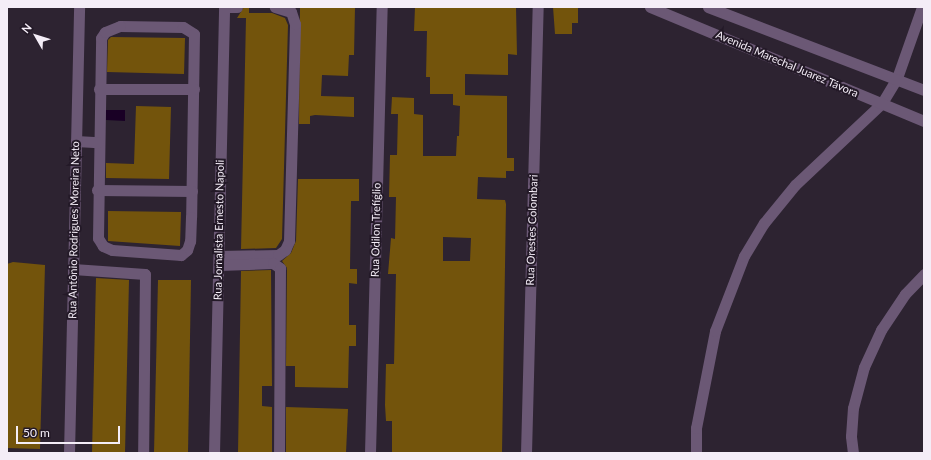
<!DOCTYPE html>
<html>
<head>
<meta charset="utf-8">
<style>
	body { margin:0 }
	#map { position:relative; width:931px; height:460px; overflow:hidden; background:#2d2331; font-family:Lato,sans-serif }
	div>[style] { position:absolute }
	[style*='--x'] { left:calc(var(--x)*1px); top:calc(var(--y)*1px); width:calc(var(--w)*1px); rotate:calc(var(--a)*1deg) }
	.water>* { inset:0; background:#190025 }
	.building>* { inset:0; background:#73540c }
	.minor>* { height:11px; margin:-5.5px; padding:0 5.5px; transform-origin:5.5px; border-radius:5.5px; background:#6b5875 }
	.tertiary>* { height:11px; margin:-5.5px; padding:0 5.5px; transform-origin:5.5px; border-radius:5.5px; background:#6b5875 }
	span { translate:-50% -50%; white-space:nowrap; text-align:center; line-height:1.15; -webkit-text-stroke:4px #231927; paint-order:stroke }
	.street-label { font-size:11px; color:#f4edf7 }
	.frame { position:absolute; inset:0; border:8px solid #f4edf7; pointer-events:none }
	.north { position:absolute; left:16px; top:16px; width:40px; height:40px; -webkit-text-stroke:3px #231927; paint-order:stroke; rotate:309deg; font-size:11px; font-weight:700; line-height:16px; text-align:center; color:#f4edf7 }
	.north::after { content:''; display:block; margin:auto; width:14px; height:18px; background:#f4edf7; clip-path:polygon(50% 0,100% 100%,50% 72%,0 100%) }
	.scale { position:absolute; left:16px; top:426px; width:104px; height:18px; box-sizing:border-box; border:2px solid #f4edf7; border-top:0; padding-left:5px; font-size:12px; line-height:14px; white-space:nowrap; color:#f4edf7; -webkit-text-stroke:3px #231927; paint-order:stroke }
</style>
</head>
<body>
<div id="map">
	<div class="water">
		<i style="clip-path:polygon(106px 110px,125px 110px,125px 121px,106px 120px)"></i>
	</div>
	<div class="building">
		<i style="clip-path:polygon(244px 7px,249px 7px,249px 13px,272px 13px,285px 18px,288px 25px,282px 239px,276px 248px,241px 249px,246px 18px,237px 18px)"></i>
		<i style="clip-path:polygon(300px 7px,355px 7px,354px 55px,349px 55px,348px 76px,322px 75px,321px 96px,354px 97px,354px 117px,315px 115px,310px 116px,310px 124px,299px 124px)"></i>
		<i style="clip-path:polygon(evenodd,415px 7px,516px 7px,517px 55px,508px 54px,508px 75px,465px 74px,465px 95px,507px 96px,507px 158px,514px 158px,514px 171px,506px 171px,506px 178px,478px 177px,477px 199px,505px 200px,506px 204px,502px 453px,392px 453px,392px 421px,386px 421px,385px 405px,386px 364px,394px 364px,396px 274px,388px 274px,391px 238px,395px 239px,396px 197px,389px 197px,390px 155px,397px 155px,398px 114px,391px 114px,392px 97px,414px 98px,414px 114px,423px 115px,423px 156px,456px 156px,457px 136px,459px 136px,460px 106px,453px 105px,453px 94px,430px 94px,430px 77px,426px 77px,427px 31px,414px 31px,415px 7px,443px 237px,471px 238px,470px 261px,443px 261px,443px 237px)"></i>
		<i style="clip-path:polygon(553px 7px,578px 7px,578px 23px,572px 23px,572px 34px,555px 34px)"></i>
		<i style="clip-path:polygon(111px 37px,185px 38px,184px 74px,107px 72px,108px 40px)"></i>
		<i style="clip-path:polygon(136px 106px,171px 107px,169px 179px,106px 178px,106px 163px,134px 164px)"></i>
		<i style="clip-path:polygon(298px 179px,359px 179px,359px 201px,351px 201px,350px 269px,357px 269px,357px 284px,349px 283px,349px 325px,356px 325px,356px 346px,349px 346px,348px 388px,295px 387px,295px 366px,286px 366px,287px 268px,282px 261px,291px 253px,296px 241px)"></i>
		<i style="clip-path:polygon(108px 211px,181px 212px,180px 246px,108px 241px)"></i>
		<i style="clip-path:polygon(13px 262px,45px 265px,40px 449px,7px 448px,7px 264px)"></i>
		<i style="clip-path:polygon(271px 270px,272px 386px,262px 386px,262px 406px,272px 407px,272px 453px,238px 453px,241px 271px)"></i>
		<i style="clip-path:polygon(96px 278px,129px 280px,125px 453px,92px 453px)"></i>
		<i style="clip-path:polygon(158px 280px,191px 280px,188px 453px,154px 453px)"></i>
		<i style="clip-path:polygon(286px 407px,348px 409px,346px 453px,286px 453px)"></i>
	</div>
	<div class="minor">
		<i style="--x:224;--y:7;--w:13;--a:0"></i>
		<i style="--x:120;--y:26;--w:63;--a:0.9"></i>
		<i style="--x:183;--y:27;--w:13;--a:32"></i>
		<i style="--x:194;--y:34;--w:183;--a:90.9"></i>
		<i style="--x:191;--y:217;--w:24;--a:92"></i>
		<i style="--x:190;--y:241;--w:9;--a:108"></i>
		<i style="--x:187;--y:250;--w:8;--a:140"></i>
		<i style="--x:181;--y:255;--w:69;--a:-175.9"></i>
		<i style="--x:112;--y:250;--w:10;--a:-156"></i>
		<i style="--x:103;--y:246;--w:9;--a:-122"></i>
		<i style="--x:98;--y:238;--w:200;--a:-89.1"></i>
		<i style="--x:101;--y:38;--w:7;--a:-56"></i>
		<i style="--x:105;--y:32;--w:16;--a:-22"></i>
		<i style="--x:99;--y:89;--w:95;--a:0"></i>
		<i style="--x:76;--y:141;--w:22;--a:3"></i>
		<i style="--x:97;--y:190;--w:95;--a:0.6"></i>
		<i style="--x:219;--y:256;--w:59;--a:-1"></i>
		<i style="--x:278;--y:255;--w:9;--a:-36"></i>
		<i style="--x:285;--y:250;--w:10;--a:-66"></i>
		<i style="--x:289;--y:241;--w:217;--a:-88.4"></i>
		<i style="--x:295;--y:24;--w:13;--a:-108"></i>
		<i style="--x:291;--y:12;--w:17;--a:-163"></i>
		<i style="--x:219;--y:265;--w:54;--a:-2.1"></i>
		<i style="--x:273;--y:263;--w:9;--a:36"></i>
		<i style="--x:280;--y:268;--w:185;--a:90.3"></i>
		<i style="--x:73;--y:269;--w:72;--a:4"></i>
		<i style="--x:145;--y:274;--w:179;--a:90.6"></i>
		<i style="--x:69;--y:453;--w:446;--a:-88.7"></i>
		<i style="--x:214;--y:453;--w:446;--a:-88.7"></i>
		<i style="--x:370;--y:453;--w:446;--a:-88.5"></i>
		<i style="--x:526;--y:453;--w:446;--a:-88.5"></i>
		<i style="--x:696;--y:453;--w:25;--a:-90"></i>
		<i style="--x:696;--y:428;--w:99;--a:-78.9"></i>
		<i style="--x:715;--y:331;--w:80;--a:-68.9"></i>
		<i style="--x:744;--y:256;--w:39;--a:-59"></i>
		<i style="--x:764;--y:223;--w:49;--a:-50.8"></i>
		<i style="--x:795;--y:185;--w:120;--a:-43.3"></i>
		<i style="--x:882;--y:103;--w:29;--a:-59"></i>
		<i style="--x:897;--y:78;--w:75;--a:-70.6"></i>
		<i style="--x:853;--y:453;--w:17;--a:-97"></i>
		<i style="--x:851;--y:436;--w:28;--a:-86"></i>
		<i style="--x:853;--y:408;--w:42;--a:-75"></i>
		<i style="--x:864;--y:367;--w:41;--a:-65.3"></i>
		<i style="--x:881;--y:330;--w:43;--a:-56.3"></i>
		<i style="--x:905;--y:294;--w:28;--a:-46"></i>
	</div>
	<div class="tertiary">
		<i style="--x:650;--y:7;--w:297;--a:22.6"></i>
		<i style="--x:708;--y:7;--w:231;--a:21"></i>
	</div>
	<div class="street-label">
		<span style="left:787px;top:64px;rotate:23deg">Avenida Marechal Juarez Távora</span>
		<span style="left:74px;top:230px;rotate:-89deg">Rua Antônio Rodrigues Moreira Neto</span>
		<span style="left:219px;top:230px;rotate:-89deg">Rua Jornalista Ernesto Napoli</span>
		<span style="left:376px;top:230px;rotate:-89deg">Rua Odilon Trefíglio</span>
		<span style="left:532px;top:230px;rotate:-88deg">Rua Orestes Colombari</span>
	</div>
	<div class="frame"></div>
	<div class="north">N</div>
	<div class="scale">50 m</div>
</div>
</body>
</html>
